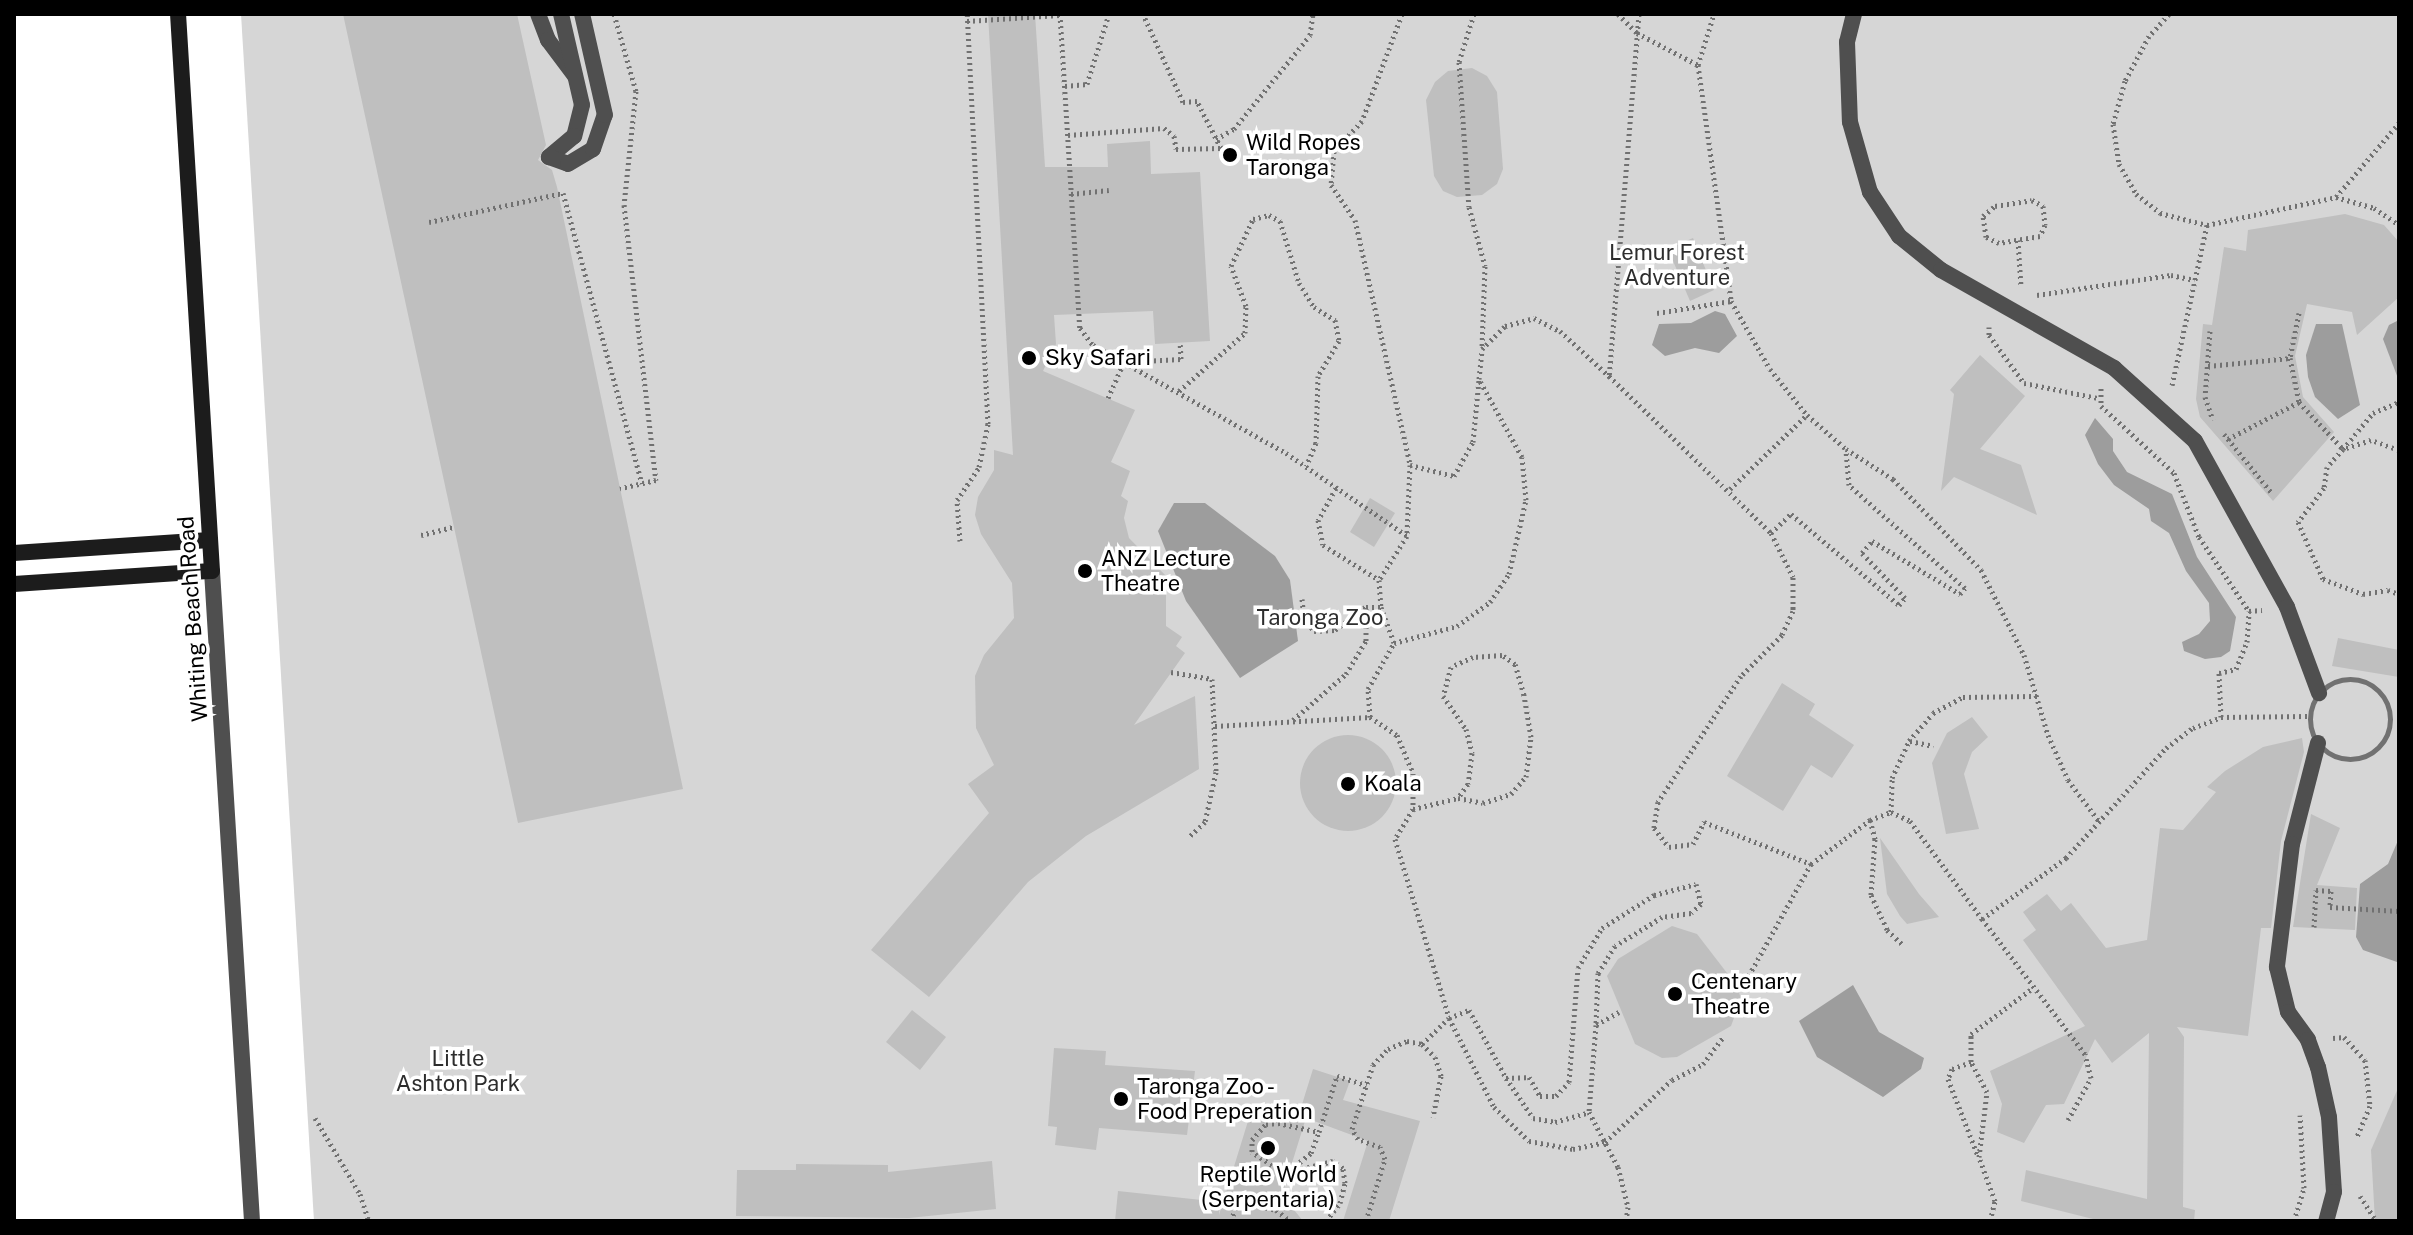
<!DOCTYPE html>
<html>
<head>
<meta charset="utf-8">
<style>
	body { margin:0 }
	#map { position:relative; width:2413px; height:1235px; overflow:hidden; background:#fff; font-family:"Public Sans",sans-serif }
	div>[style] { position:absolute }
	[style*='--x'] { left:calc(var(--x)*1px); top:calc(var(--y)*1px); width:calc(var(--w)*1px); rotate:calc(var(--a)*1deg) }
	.green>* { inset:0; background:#d6d6d6 }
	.water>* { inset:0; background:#9d9d9d }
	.building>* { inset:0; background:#bfbfbf }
	.round { border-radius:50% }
	.path>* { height:5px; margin-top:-2.5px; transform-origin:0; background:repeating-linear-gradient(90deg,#717171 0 2px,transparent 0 6px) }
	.path>.ring { margin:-2.5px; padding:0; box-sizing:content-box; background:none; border:5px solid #717171; border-radius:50% }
	.lane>* { height:16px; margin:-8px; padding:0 8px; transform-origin:8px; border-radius:8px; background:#4f4f4f }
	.street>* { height:16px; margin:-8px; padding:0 8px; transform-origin:8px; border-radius:8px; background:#4f4f4f }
	.secondary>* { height:16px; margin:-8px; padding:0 8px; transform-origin:8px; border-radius:8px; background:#1c1c1c }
	.dots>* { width:22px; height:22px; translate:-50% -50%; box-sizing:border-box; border:4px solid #fff; border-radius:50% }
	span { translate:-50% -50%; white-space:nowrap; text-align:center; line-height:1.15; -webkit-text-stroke:7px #fff; paint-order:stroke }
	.poi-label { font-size:22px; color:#000 }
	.left { translate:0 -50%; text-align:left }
	.park-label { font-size:22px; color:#2d2d2d }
	.street-label { font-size:22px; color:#000 }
	.frame { position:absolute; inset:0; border:16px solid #000; pointer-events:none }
</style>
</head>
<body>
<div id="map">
	<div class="green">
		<i style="clip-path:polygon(241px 14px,2399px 14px,2399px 1221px,314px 1221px)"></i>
	</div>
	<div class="water">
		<i style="clip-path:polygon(1715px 311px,1725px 314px,1737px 336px,1719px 353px,1695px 348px,1665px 356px,1652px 345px,1659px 324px,1691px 323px)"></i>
		<i style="clip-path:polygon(2399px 320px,2399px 381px,2383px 339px,2389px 325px)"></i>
		<i style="clip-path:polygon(2316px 324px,2342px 324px,2360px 405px,2338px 419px,2315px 397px,2308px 377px,2306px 355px)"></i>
		<i style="clip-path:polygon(2095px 418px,2113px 439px,2113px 451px,2127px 472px,2172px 494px,2197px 557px,2236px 617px,2230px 651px,2221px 657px,2205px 659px,2184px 651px,2182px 642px,2199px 634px,2210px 621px,2209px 603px,2186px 571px,2169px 533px,2151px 521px,2149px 509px,2114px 485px,2098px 464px,2085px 435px)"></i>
		<i style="clip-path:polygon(1174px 503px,1205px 503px,1275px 556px,1290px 580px,1298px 641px,1240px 678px,1186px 601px,1158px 531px)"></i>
		<i style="clip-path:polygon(2399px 838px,2399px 962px,2397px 962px,2363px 950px,2356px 937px,2360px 884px,2388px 864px)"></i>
		<i style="clip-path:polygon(1853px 985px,1879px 1032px,1924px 1058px,1921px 1069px,1883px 1097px,1817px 1057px,1799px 1021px)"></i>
	</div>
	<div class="building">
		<i style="clip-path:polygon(343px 14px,517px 14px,546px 145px,538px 160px,552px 170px,557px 187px,683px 789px,518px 823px)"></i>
		<i style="clip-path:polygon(988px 14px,1035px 14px,1045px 167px,1108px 167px,1107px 144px,1150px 141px,1151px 174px,1200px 172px,1210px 341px,1155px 344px,1153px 311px,1054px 315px,1056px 344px,1043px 371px,1135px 410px,1111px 462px,1130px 471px,1121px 496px,1128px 501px,1124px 518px,1129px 538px,1166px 576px,1166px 626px,1182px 637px,1176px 646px,1185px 653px,1134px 725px,1195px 696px,1199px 769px,1086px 836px,1028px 882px,929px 997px,871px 950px,989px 813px,968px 784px,994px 765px,976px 728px,975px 676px,984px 655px,1014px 618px,1012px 583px,981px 534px,975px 515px,978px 497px,994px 470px,994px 450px,1013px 455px)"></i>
		<i style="clip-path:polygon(1472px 68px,1487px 76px,1497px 92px,1503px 169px,1497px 184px,1482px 195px,1457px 197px,1443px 191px,1434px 176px,1426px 100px,1435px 82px,1448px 71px)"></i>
		<i style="clip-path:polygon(2345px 214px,2384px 225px,2399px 242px,2399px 297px,2357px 335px,2352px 312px,2307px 304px,2295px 356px,2303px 397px,2334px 432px,2273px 501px,2200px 417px,2196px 399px,2203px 324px,2212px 325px,2224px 247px,2246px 251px,2248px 230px)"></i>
		<i style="clip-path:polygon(1693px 238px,1714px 290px,1690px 301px,1668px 249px)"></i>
		<i style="clip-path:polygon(1980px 355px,2025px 396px,1980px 449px,2021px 465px,2037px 515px,1954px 477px,1941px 491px,1954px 394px,1950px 390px)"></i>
		<i style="clip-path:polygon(1370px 498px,1395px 513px,1374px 547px,1350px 532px)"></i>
		<i style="clip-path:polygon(2338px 638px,2399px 650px,2399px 677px,2332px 666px)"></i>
		<i style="clip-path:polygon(1782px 683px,1815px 704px,1809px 715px,1854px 745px,1832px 778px,1811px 765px,1783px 811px,1727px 776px)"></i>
		<i style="clip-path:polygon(1972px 717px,1988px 737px,1972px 752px,1964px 774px,1979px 829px,1946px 834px,1932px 763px,1947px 733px)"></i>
		<i class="round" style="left:1300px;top:735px;width:96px;height:96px"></i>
		<i style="clip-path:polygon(2302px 738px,2304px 752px,2281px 841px,2271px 928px,2261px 928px,2248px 1036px,2177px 1027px,2184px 1037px,2183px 1207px,2195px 1210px,2194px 1221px,2101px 1221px,2021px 1201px,2026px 1170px,2147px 1199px,2149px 1033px,2112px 1063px,2095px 1039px,2064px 1104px,2046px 1105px,2024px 1143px,1997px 1132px,2002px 1104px,1990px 1071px,2085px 1026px,2023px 940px,2036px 930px,2023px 912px,2047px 894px,2061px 911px,2071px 903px,2106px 948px,2147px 940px,2160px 828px,2183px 830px,2216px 792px,2207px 787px,2225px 771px,2263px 747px)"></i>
		<i style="clip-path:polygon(2311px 814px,2340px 828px,2317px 885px,2357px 888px,2355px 930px,2293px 927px)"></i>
		<i style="clip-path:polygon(1880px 838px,1919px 894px,1939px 917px,1907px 924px,1900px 916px,1887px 894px)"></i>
		<i style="clip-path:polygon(1672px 926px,1697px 934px,1737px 986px,1741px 999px,1731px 1026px,1677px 1057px,1662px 1058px,1635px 1044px,1607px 976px,1618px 959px)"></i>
		<i style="clip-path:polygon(912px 1010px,946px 1037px,920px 1070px,886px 1042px)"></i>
		<i style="clip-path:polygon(1054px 1048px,1106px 1051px,1105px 1065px,1195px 1071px,1187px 1135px,1099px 1128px,1096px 1150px,1055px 1145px,1057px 1127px,1048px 1126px)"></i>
		<i style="clip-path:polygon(1313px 1069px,1350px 1081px,1343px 1100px,1420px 1121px,1389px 1221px,1343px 1221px,1368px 1141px,1306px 1118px,1282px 1195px,1303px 1221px,1115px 1221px,1118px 1191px,1220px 1202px,1219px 1215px,1253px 1105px,1299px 1114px)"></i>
		<i style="clip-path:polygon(2399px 1086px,2399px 1221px,2375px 1221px,2371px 1150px)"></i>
		<i style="clip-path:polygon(992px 1161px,996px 1209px,909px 1218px,736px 1216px,737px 1170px,796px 1170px,796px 1164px,888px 1165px,888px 1172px)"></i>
	</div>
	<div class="path">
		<i style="--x:614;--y:14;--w:80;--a:74.1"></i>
		<i style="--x:636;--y:91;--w:115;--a:96"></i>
		<i style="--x:624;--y:205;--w:277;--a:83.4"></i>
		<i style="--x:656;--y:480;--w:37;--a:167"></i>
		<i style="--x:1060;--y:14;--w:315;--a:86.4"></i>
		<i style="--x:1080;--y:328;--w:21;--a:53"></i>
		<i style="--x:1093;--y:345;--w:221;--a:29.2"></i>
		<i style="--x:1286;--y:453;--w:147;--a:34.4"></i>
		<i style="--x:1407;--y:536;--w:52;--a:122.5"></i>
		<i style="--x:1379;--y:580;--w:27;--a:86"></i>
		<i style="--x:1381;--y:607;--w:38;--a:70"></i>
		<i style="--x:1402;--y:14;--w:114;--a:110.5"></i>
		<i style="--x:1362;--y:121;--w:41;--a:133"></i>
		<i style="--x:1334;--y:151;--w:34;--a:95"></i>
		<i style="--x:1331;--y:185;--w:42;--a:55.6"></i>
		<i style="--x:1355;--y:220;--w:251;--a:77.3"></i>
		<i style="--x:1410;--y:465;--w:70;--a:92.5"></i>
		<i style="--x:1474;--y:14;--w:50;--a:107.4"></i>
		<i style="--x:1459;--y:62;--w:145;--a:86.1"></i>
		<i style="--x:1469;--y:207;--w:61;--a:74.8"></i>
		<i style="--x:1485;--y:266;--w:82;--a:92.1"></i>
		<i style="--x:1618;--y:14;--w:27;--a:45"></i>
		<i style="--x:1637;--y:33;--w:69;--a:27.7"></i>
		<i style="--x:1698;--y:65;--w:53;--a:-72.6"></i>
		<i style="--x:1639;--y:14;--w:363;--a:94.7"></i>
		<i style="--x:1609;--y:376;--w:226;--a:44.1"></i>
		<i style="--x:1771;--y:533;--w:49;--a:63.4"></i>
		<i style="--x:1793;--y:577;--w:34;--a:90"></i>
		<i style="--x:1793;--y:611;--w:26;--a:115"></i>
		<i style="--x:1782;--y:635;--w:58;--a:135"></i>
		<i style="--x:1741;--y:676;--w:151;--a:123.4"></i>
		<i style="--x:1658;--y:802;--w:26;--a:99"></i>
		<i style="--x:1654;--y:828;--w:24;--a:52"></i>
		<i style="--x:1669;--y:847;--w:24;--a:-7"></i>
		<i style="--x:1693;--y:844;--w:25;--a:-63"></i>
		<i style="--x:1704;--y:822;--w:115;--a:21.4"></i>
		<i style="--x:2169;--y:14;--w:30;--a:132"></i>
		<i style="--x:2149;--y:36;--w:51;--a:118.1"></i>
		<i style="--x:2125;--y:81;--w:45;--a:105.6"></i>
		<i style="--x:2113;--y:124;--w:40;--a:81.5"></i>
		<i style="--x:2119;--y:164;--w:34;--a:60"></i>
		<i style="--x:2136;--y:194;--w:31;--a:38"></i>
		<i style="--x:2160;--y:213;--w:49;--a:14.3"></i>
		<i style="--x:2207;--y:225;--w:164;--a:102.3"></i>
		<i style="--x:967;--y:21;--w:93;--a:-3.7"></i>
		<i style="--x:1698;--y:65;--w:238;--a:82"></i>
		<i style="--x:1731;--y:301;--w:78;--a:60.2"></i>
		<i style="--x:1770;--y:369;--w:59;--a:51.2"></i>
		<i style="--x:1807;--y:415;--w:52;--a:41.1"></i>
		<i style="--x:1846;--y:449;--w:56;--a:32.6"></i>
		<i style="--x:1893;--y:479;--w:127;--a:46"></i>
		<i style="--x:1981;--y:570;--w:95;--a:63.2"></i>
		<i style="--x:2024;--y:655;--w:84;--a:73.3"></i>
		<i style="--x:2048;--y:735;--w:49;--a:66"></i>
		<i style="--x:2068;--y:780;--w:51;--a:52.9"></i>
		<i style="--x:1065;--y:86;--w:22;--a:-5"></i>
		<i style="--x:1087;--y:84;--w:73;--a:-72.6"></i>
		<i style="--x:1068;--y:135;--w:96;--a:-4.2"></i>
		<i style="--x:1164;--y:128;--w:13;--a:39"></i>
		<i style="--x:1174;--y:136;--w:13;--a:81"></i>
		<i style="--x:1176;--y:149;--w:45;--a:-1.3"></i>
		<i style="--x:1221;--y:148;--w:53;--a:-117.1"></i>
		<i style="--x:1197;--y:101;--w:14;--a:176"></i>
		<i style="--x:1183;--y:102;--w:97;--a:-114.4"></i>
		<i style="--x:1216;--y:139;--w:21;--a:-29"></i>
		<i style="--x:1234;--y:129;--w:121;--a:-51"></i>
		<i style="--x:1310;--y:35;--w:21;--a:-82"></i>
		<i style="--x:1071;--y:194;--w:38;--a:-6"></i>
		<i style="--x:2336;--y:197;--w:97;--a:-49.6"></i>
		<i style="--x:2032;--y:200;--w:13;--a:29"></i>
		<i style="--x:2043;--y:206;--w:19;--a:84"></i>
		<i style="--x:2045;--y:225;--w:12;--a:114"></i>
		<i style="--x:2040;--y:236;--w:42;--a:170.3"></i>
		<i style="--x:1999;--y:243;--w:14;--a:-155"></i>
		<i style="--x:1986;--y:237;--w:21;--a:-98"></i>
		<i style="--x:1983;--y:216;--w:16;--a:-40"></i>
		<i style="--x:1995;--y:206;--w:37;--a:-9"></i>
		<i style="--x:429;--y:222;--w:137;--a:-12.2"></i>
		<i style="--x:563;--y:193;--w:301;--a:74.8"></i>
		<i style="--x:2207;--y:225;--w:132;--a:-12.2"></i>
		<i style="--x:2336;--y:197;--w:40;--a:16"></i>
		<i style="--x:2374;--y:208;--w:30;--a:34"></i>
		<i style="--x:2018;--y:240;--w:46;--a:86.3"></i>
		<i style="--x:2037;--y:295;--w:135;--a:-8.5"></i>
		<i style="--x:2171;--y:275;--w:24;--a:12"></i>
		<i style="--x:1657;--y:313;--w:75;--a:-9.2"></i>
		<i style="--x:2299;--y:313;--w:46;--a:101.3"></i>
		<i style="--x:2290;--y:358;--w:45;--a:78.4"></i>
		<i style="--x:2299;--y:402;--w:64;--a:46.9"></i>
		<i style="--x:2343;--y:449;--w:47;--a:-50.2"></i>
		<i style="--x:2373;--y:413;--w:28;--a:-23"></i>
		<i style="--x:1989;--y:327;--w:8;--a:90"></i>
		<i style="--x:1989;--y:335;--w:59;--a:53.9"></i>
		<i style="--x:2024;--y:383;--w:76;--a:11.5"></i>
		<i style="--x:2210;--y:331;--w:66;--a:94.3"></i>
		<i style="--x:2205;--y:397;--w:24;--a:71"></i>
		<i style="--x:2208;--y:366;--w:82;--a:-5.6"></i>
		<i style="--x:2101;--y:388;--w:18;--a:90"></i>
		<i style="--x:2101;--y:406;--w:99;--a:42.5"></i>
		<i style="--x:2174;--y:473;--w:69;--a:68.7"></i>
		<i style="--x:2199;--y:537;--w:89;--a:56"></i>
		<i style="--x:2249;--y:611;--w:13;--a:-4"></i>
		<i style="--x:1179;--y:391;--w:88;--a:-41.3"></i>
		<i style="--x:1245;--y:333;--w:27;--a:-88"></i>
		<i style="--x:1246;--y:306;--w:43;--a:-110.6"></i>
		<i style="--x:1231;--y:266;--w:52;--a:-64.9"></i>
		<i style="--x:1253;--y:219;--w:16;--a:-14"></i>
		<i style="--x:1269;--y:215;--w:13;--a:29"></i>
		<i style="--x:1280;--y:221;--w:65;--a:73"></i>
		<i style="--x:1299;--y:283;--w:28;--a:58"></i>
		<i style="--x:1314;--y:307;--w:25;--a:32"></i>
		<i style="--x:1335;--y:320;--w:21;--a:79"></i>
		<i style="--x:1339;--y:341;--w:41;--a:121"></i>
		<i style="--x:1318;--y:376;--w:67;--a:91.7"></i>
		<i style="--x:1316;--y:443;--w:25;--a:113"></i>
		<i style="--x:1108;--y:398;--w:39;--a:-66"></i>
		<i style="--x:1124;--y:362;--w:57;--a:-3"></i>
		<i style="--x:1181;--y:359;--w:17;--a:-93"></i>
		<i style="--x:2224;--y:434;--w:75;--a:51"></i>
		<i style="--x:2228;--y:439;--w:80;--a:-27.5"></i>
		<i style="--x:2399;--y:450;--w:30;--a:-160"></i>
		<i style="--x:2371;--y:440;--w:29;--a:162"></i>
		<i style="--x:2343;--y:449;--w:24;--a:132"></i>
		<i style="--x:2327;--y:467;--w:21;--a:98"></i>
		<i style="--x:2324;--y:488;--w:43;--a:127.4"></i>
		<i style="--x:2298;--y:522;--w:62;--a:66.3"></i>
		<i style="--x:2323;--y:579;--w:43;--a:20.6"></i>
		<i style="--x:2363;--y:594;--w:25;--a:-9"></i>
		<i style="--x:2388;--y:590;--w:12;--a:20"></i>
		<i style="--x:1410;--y:465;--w:45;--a:14"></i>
		<i style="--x:1454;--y:476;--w:39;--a:-61"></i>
		<i style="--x:1473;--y:442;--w:62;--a:-84.5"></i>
		<i style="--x:1336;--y:488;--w:37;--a:119"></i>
		<i style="--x:1318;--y:520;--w:25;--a:79"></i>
		<i style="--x:1323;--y:545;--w:66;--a:32"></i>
		<i style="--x:1730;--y:489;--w:107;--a:-43.9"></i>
		<i style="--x:1771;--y:533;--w:28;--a:-44"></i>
		<i style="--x:1791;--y:514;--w:141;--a:40.1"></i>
		<i style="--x:1899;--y:605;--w:9;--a:-49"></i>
		<i style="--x:1905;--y:598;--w:62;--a:-133.7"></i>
		<i style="--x:1862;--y:553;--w:16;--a:-50"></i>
		<i style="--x:1872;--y:541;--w:103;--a:31.1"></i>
		<i style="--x:1960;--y:594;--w:8;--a:-50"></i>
		<i style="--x:1965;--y:588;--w:155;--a:-138.4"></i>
		<i style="--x:1849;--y:485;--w:36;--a:-95"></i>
		<i style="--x:421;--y:535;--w:34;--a:-14"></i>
		<i style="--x:960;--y:541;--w:41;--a:-94.2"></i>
		<i style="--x:957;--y:500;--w:40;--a:-56"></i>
		<i style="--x:979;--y:467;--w:44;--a:-78.2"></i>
		<i style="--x:988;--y:424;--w:411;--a:-92.9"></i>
		<i style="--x:1302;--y:599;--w:19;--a:84"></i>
		<i style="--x:1304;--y:618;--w:16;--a:52"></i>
		<i style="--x:1314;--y:631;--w:21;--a:-3"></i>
		<i style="--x:1335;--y:630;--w:39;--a:-37"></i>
		<i style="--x:1366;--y:607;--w:15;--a:0"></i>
		<i style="--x:1171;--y:672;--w:42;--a:9.7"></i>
		<i style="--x:1212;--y:679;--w:93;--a:87.5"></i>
		<i style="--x:1216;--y:772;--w:51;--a:102.4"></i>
		<i style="--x:1205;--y:822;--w:22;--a:137"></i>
		<i class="ring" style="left:2310px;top:679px;width:75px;height:75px"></i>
		<i style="--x:1370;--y:717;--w:28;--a:-94"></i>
		<i style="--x:1368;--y:689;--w:53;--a:-60.5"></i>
		<i style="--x:1394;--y:643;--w:65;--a:-15.1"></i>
		<i style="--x:1457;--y:626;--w:41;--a:-36"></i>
		<i style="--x:1490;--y:602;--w:34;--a:-56"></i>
		<i style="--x:1509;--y:574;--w:76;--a:-77.1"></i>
		<i style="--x:1526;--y:500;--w:43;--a:-95.3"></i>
		<i style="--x:1522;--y:457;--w:89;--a:-118.9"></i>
		<i style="--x:1479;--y:379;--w:30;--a:-84"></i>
		<i style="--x:1482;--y:349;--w:33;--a:-45"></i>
		<i style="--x:1505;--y:326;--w:30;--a:-15"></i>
		<i style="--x:1534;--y:318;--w:29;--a:27"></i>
		<i style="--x:1560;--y:331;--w:67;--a:42.6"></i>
		<i style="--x:2221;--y:717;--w:44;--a:-92.6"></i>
		<i style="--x:2219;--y:673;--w:17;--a:-13"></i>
		<i style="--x:2236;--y:669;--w:29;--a:-68"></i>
		<i style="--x:2247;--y:642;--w:31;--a:-86"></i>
		<i style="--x:1293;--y:720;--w:70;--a:-41"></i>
		<i style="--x:1346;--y:674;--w:39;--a:-59"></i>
		<i style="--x:1366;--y:641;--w:34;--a:-90"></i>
		<i style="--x:1215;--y:726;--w:155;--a:-3.3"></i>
		<i style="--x:1370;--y:717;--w:32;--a:34"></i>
		<i style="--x:1397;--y:735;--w:41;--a:67.2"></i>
		<i style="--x:1413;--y:773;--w:36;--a:90"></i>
		<i style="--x:1413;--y:809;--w:35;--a:121"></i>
		<i style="--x:1395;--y:839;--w:187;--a:73.2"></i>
		<i style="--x:1449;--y:1018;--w:100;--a:63.2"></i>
		<i style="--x:1494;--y:1107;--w:49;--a:44.2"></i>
		<i style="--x:1529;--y:1141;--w:45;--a:10.3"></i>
		<i style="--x:1573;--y:1149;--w:33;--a:-12"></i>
		<i style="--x:1605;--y:1142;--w:91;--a:-42.8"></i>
		<i style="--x:1672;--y:1080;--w:35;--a:-27"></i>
		<i style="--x:1703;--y:1064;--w:34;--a:-53"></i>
		<i style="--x:1910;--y:741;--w:24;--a:12"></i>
		<i style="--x:1413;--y:809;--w:46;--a:-13.7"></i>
		<i style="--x:1458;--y:798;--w:25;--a:11"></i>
		<i style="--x:1483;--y:803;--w:29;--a:-18"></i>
		<i style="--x:1511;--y:794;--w:23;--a:-49"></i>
		<i style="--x:1526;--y:777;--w:40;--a:-82.9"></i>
		<i style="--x:1531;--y:737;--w:43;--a:-99.5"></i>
		<i style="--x:1524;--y:695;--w:32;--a:-106"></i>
		<i style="--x:1515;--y:664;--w:16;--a:-145"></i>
		<i style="--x:1502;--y:655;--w:29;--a:176"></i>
		<i style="--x:1473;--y:657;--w:24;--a:156"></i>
		<i style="--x:1451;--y:667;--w:30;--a:105"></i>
		<i style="--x:1443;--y:696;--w:40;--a:55.1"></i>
		<i style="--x:1466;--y:729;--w:25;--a:76"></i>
		<i style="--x:1472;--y:753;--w:31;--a:97"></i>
		<i style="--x:1468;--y:784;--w:17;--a:126"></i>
		<i style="--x:1891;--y:812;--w:34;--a:-88"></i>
		<i style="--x:1892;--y:778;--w:41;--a:-65.3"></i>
		<i style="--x:1909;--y:741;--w:37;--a:-49"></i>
		<i style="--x:1933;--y:713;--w:34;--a:-28"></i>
		<i style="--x:1963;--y:697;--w:74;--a:-0.8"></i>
		<i style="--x:1870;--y:820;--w:20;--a:75"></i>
		<i style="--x:1875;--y:839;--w:56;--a:94.1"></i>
		<i style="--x:1871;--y:895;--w:38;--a:65"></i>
		<i style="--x:1887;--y:930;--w:21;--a:43"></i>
		<i style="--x:2314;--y:927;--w:37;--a:-87"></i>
		<i style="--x:2316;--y:890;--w:15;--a:4"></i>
		<i style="--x:2331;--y:891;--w:16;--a:94"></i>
		<i style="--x:2330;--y:907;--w:69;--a:3.3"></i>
		<i style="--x:1743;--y:986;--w:140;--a:-60.9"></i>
		<i style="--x:1811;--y:864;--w:74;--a:-36.7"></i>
		<i style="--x:1870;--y:820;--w:22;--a:-21"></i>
		<i style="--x:1891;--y:812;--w:21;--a:25"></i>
		<i style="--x:1910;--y:821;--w:122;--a:53.7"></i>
		<i style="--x:1619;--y:1012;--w:26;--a:151"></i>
		<i style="--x:1596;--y:1025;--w:87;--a:94.6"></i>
		<i style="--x:1589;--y:1112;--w:62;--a:62.2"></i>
		<i style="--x:1618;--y:1167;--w:41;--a:76"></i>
		<i style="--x:1628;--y:1207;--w:14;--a:98"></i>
		<i style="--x:2333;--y:1038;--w:11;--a:-5"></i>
		<i style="--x:2344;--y:1037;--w:31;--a:48"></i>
		<i style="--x:2365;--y:1060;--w:46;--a:83.8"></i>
		<i style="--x:2370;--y:1106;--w:34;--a:113"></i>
		<i style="--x:1422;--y:1044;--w:18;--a:45"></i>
		<i style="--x:1435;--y:1057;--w:20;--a:72"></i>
		<i style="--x:1441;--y:1076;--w:42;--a:101"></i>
		<i style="--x:1971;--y:1062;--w:20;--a:160"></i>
		<i style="--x:1952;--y:1069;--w:11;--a:112"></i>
		<i style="--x:1948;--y:1079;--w:83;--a:68.7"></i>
		<i style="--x:1506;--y:1078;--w:48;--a:56"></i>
		<i style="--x:1533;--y:1118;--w:22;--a:10"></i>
		<i style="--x:1555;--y:1122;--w:35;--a:-16"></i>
		<i style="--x:315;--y:1118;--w:88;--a:59.4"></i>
		<i style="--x:360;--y:1194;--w:28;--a:72"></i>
		<i style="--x:2068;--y:1120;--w:48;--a:-61.3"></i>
		<i style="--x:2091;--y:1078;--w:25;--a:-104"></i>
		<i style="--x:2085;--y:1054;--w:170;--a:-127.3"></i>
		<i style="--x:1982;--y:919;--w:104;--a:-36"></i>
		<i style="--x:2066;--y:858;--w:149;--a:-47.7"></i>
		<i style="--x:2166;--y:748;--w:34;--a:-37"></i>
		<i style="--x:2193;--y:728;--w:30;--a:-21"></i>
		<i style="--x:2221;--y:717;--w:87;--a:-0.7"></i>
		<i style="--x:1295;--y:1166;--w:21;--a:-39"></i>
		<i style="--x:1311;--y:1153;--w:22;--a:-69"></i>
		<i style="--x:2360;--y:1196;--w:30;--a:57"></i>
		<i style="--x:1231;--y:1221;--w:15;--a:-70"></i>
		<i style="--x:1236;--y:1207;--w:13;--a:-18"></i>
		<i style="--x:1248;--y:1203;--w:29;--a:14"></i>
		<i style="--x:1276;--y:1210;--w:18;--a:38"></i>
		<i style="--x:1326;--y:1221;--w:23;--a:-52"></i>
		<i style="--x:1340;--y:1203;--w:21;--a:-76"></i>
		<i style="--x:1345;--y:1183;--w:15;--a:-98"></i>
		<i style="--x:1343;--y:1168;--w:12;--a:-145"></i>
		<i style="--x:1333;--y:1161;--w:32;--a:166"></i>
		<i style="--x:1302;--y:1169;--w:30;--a:-172"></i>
		<i style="--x:1272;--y:1165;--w:24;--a:-147"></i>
		<i style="--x:1252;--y:1152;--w:12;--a:-90"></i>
		<i style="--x:1252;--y:1140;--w:21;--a:-49"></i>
		<i style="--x:1266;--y:1124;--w:12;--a:-5"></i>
		<i style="--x:1278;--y:1123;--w:42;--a:12.4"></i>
		<i style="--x:1319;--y:1132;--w:59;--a:-72.2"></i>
		<i style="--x:1337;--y:1076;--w:31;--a:17"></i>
		<i style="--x:1366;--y:1221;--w:65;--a:-73"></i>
		<i style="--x:1385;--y:1159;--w:13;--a:-113"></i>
		<i style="--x:1380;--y:1147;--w:23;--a:-160"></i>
		<i style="--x:1358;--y:1139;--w:12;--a:-121"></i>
		<i style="--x:1352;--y:1129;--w:67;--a:-71.8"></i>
		<i style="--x:1373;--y:1065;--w:22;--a:-47"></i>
		<i style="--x:1388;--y:1049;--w:21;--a:-23"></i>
		<i style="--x:1407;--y:1041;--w:15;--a:11"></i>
		<i style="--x:1422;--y:1044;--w:37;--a:-44"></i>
		<i style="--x:1449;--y:1018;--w:22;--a:-22"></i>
		<i style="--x:1469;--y:1010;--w:77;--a:61.4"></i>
		<i style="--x:1506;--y:1078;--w:23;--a:-2"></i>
		<i style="--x:1529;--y:1077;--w:22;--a:60"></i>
		<i style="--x:1540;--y:1096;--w:16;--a:0"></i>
		<i style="--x:1556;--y:1096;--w:19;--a:-47"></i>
		<i style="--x:1569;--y:1082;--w:114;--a:-85.5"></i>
		<i style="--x:1578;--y:968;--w:47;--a:-59"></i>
		<i style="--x:1602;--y:928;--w:62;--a:-32.4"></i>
		<i style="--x:1654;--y:895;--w:43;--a:-14.7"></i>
		<i style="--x:1696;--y:884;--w:21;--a:76"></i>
		<i style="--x:1701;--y:904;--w:13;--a:138"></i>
		<i style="--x:1691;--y:913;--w:29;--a:172"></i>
		<i style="--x:1662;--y:917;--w:55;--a:148.3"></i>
		<i style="--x:1615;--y:946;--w:32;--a:122"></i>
		<i style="--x:1598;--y:973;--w:52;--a:92.2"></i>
		<i style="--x:1990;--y:1221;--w:21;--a:-76"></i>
		<i style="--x:1995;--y:1201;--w:47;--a:-110"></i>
		<i style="--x:1979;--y:1157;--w:65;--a:-83"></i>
		<i style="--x:1987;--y:1092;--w:34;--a:-118"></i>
		<i style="--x:1971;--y:1062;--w:28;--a:-90"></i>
		<i style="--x:1971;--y:1034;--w:77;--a:-36.6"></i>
		<i style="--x:2294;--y:1221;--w:34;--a:-73"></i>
		<i style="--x:2304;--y:1188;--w:73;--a:-93.1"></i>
	</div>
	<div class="lane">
		<i style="--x:538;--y:14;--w:28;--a:69"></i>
		<i style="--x:548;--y:40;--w:45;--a:53.1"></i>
		<i style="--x:561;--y:14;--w:93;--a:77"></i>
		<i style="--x:582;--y:105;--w:32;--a:104"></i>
		<i style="--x:574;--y:136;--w:33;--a:140"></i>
		<i style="--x:549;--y:157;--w:20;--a:20"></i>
		<i style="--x:568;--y:164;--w:29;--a:-31"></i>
		<i style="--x:593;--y:149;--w:36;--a:-71"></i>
		<i style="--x:605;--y:115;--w:104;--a:-102.8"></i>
		<i style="--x:1854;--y:14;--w:29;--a:104"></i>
		<i style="--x:1847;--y:42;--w:80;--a:87.9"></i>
		<i style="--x:1850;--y:122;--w:73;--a:74.1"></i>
		<i style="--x:1870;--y:192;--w:53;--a:56.6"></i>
		<i style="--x:1899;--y:236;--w:54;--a:39"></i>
		<i style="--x:1941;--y:270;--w:199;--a:29.5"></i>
		<i style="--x:2114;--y:368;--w:109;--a:42"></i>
		<i style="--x:2195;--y:441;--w:190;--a:61"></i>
		<i style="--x:2287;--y:607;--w:92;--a:69.6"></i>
		<i style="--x:2318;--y:743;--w:104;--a:104.4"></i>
		<i style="--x:2292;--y:844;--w:124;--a:97"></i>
		<i style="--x:2277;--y:967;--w:46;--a:76.3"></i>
		<i style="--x:2288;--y:1012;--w:34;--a:54"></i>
		<i style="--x:2308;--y:1040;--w:29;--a:70"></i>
		<i style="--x:2318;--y:1067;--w:51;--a:77.6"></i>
		<i style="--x:2329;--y:1117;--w:75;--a:86.2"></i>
		<i style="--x:2334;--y:1192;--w:30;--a:105"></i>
	</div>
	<div class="street">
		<i style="--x:212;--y:571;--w:651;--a:86.48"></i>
	</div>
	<div class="secondary">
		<i style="--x:14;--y:553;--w:196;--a:-3.8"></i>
		<i style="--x:14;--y:584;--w:198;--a:-3.8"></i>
		<i style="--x:212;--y:571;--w:558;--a:-93.49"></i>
	</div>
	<div class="dots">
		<i style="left:1230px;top:155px;background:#000"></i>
		<i style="left:1029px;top:358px;background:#000"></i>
		<i style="left:1085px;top:571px;background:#000"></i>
		<i style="left:1348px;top:784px;background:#000"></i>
		<i style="left:1675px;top:994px;background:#000"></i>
		<i style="left:1121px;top:1099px;background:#000"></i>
		<i style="left:1268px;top:1148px;background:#000"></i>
	</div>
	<div class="poi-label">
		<span class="left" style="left:1246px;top:155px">Wild Ropes<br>Taronga</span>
		<span class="left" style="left:1045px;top:358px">Sky Safari</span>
		<span class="left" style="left:1101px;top:571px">ANZ Lecture<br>Theatre</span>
		<span class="left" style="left:1364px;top:784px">Koala</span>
		<span class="left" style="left:1691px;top:994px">Centenary<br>Theatre</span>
		<span class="left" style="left:1137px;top:1099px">Taronga Zoo -<br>Food Preperation</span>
		<span style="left:1268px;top:1187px">Reptile World<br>(Serpentaria)</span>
	</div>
	<div class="park-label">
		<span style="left:1677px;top:265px">Lemur Forest<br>Adventure</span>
		<span style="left:1320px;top:618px">Taronga Zoo</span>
		<span style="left:458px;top:1071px">Little<br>Ashton Park</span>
	</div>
	<div class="street-label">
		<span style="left:193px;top:619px;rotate:-94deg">Whiting Beach Road</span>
	</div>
	<div class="frame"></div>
</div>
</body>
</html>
